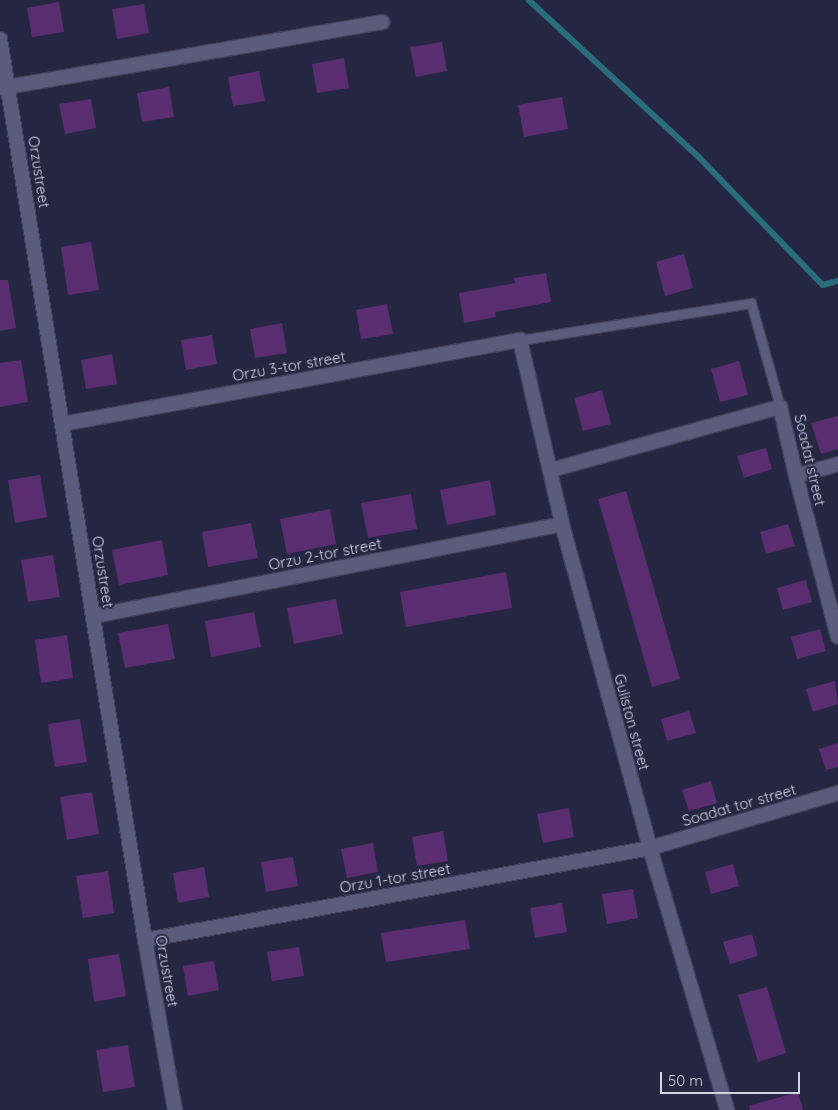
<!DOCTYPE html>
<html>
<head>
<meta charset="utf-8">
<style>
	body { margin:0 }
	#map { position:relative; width:838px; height:1110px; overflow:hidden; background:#252742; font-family:Quicksand,sans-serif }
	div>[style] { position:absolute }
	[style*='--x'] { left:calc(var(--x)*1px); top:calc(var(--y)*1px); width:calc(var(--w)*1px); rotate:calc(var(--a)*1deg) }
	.stream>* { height:5.5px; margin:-2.75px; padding:0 2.75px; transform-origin:2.75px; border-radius:2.75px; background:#286d79 }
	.building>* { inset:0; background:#5a2d70 }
	.roads { filter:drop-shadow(1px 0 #404259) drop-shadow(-1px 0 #404259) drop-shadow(0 1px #404259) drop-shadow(0 -1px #404259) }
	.service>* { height:9px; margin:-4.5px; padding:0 4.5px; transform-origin:4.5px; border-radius:4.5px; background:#595c7b }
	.minor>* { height:14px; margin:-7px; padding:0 7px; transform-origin:7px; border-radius:7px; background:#595c7b }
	span { translate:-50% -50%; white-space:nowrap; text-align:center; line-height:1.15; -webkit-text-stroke:4px #252742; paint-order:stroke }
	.street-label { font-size:15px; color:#d0d3e5 }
	.scale { position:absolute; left:660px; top:1072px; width:140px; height:22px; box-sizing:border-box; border:2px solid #d0d3e5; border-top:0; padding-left:6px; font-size:15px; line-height:18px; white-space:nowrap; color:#d0d3e5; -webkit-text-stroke:4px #252742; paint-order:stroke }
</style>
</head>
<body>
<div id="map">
	<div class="stream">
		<i style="--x:529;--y:0;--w:231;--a:42.7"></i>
		<i style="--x:699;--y:157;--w:178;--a:45.9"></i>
		<i style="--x:823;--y:285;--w:16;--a:-15"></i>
	</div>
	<div class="building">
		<i style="clip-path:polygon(59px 2px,64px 32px,32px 37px,27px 8px)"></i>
		<i style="clip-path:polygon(144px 4px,149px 33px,117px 39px,112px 9px)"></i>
		<i style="clip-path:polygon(442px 42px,447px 71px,416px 77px,410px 47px)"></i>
		<i style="clip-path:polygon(344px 58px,349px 88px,317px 93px,312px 64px)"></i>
		<i style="clip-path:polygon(259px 71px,265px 101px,233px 106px,228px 77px)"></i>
		<i style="clip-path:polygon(169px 87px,174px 117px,142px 122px,137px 93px)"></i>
		<i style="clip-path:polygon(562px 97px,568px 129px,524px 137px,518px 105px)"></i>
		<i style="clip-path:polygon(91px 99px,96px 128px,65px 134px,59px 104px)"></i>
		<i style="clip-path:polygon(91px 242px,99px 290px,68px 295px,61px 247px)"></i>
		<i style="clip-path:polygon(684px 254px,693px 288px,665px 296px,656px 262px)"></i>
		<i style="clip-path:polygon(546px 273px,551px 302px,495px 312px,496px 317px,464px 323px,459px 293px,515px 283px,514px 278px)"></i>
		<i style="clip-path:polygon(0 280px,8px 280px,16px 328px,0 331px)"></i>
		<i style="clip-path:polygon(387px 304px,393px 334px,361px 339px,356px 310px)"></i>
		<i style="clip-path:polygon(282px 323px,287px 353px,255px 358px,250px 329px)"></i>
		<i style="clip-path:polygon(212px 335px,217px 364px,186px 370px,181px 340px)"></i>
		<i style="clip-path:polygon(112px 354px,117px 384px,86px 389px,81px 360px)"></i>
		<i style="clip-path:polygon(21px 360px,28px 402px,0 407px,0 363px)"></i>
		<i style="clip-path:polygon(739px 361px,748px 395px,720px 402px,711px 369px)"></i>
		<i style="clip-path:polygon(602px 390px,611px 424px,583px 431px,574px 398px)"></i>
		<i style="clip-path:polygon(838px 416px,838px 449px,821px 454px,811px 423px)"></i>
		<i style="clip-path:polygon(766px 448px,772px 469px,744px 478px,737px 456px)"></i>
		<i style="clip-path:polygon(40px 475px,47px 517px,15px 523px,8px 480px)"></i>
		<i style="clip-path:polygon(490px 480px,496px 515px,447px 525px,440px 490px)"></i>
		<i style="clip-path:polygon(626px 491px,680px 679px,652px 687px,598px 499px)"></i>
		<i style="clip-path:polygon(411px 494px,417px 529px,368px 538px,361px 503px)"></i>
		<i style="clip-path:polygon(330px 509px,336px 544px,287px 554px,280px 519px)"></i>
		<i style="clip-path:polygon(251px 523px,258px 558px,208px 567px,202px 532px)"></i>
		<i style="clip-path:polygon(788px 524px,795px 546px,766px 554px,760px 532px)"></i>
		<i style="clip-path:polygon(162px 540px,168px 575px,119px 585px,112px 550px)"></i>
		<i style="clip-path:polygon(53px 555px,60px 597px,28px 602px,21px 560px)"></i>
		<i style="clip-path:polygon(506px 572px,512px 608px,406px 627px,400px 592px)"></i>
		<i style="clip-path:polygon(806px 580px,812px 602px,783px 610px,777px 588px)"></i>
		<i style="clip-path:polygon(336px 599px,343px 634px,294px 644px,287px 608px)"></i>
		<i style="clip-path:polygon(254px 612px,261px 647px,211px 657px,205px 621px)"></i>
		<i style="clip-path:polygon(168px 624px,175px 659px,125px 668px,118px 633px)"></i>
		<i style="clip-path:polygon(820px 629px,826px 651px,797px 659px,791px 637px)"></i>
		<i style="clip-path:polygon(67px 635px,73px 678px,41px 683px,35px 640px)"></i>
		<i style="clip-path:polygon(835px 681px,838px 704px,813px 712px,806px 689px)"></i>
		<i style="clip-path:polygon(689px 711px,696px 733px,667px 741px,661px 719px)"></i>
		<i style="clip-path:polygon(80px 719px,87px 762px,55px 767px,48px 724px)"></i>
		<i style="clip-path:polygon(838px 743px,838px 767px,826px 770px,819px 749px)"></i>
		<i style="clip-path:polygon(711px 781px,717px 803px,689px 811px,682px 790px)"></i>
		<i style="clip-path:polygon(92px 792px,99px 834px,67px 840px,60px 797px)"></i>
		<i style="clip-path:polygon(569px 808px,574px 837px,543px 843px,537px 814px)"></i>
		<i style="clip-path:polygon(443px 831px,448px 861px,417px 866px,412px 837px)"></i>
		<i style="clip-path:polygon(373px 843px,378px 872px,347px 878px,341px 849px)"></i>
		<i style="clip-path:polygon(293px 857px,298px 886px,266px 892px,261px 862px)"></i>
		<i style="clip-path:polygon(733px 864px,739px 886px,711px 894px,705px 872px)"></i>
		<i style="clip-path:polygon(204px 867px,209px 897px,178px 903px,173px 873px)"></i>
		<i style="clip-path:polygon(108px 871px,114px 913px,83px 918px,76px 876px)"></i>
		<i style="clip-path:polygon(633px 889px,638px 918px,607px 924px,602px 894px)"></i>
		<i style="clip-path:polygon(562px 903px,567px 932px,535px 938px,530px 908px)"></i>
		<i style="clip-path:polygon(465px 920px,470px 949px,386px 962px,381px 933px)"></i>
		<i style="clip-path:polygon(752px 934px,758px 956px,730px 964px,723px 942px)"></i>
		<i style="clip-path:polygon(299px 947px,304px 976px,272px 981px,267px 952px)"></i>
		<i style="clip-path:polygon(119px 954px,126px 996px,94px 1002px,88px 959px)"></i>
		<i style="clip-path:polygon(214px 961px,219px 990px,188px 996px,183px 966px)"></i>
		<i style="clip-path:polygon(767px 987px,786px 1053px,758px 1062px,738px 995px)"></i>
		<i style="clip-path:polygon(128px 1045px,135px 1087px,103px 1092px,96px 1050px)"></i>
		<i style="clip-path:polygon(798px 1092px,803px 1110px,750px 1110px,749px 1106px)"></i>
	</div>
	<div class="roads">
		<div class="service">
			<i style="--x:520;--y:340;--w:234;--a:-9.1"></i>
			<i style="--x:751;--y:303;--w:108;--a:74.4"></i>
		</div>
		<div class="minor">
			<i style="--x:0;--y:39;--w:913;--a:80.86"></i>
			<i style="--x:145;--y:940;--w:173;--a:80"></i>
			<i style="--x:1;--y:88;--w:387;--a:-9.8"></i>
			<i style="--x:62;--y:424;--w:466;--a:-10.4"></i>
			<i style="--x:520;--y:340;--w:189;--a:77.1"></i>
			<i style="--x:562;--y:524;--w:336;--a:74.8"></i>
			<i style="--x:650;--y:848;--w:273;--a:73.6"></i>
			<i style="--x:551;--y:470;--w:238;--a:-15.4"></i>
			<i style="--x:780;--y:407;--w:71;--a:76.9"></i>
			<i style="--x:796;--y:476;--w:166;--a:75.4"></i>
			<i style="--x:796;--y:476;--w:44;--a:-15.9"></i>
			<i style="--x:94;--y:616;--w:477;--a:-11.1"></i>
			<i style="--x:145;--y:940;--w:513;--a:-10.32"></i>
			<i style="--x:650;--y:848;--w:196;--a:-16.3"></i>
		</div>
	</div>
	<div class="street-label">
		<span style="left:39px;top:172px;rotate:81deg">Orzustreet</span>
		<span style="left:289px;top:366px;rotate:-10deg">Orzu 3-tor street</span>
		<span style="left:810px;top:460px;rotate:77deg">Soadat street</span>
		<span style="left:325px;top:554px;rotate:-11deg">Orzu 2-tor street</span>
		<span style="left:103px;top:572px;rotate:81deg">Orzustreet</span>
		<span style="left:632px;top:722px;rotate:75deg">Guliston street</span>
		<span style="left:739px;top:805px;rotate:-16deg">Soadat tor street</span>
		<span style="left:395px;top:878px;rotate:-10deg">Orzu 1-tor street</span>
		<span style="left:167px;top:971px;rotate:80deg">Orzustreet</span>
	</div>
	<div class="scale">50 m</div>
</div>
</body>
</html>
